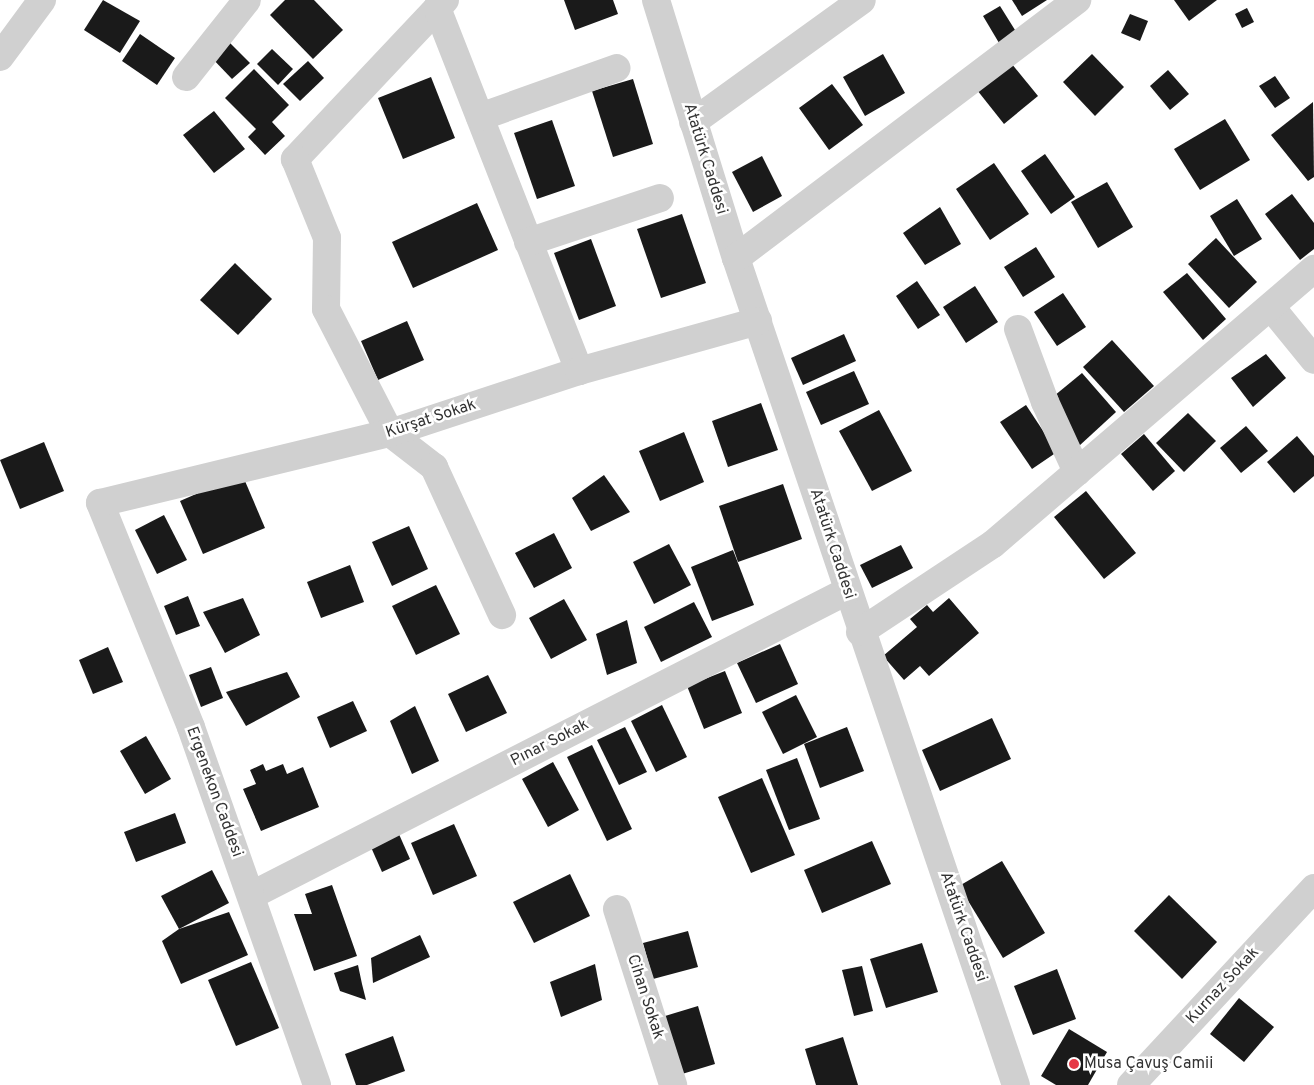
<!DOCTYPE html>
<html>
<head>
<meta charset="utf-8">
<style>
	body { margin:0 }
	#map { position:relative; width:1314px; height:1085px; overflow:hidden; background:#fff; font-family:Overpass,sans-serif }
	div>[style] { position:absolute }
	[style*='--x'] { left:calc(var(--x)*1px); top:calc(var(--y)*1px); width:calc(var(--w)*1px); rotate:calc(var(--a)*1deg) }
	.building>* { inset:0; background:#1a1a1a }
	.minor>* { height:28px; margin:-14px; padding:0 14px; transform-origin:14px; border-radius:14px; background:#d0d0d0 }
	.dots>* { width:14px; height:14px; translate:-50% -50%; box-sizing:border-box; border:2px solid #fff; border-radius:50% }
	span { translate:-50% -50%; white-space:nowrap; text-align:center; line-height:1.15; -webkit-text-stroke:5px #fff; paint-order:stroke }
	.street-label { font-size:16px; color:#333 }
	.poi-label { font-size:16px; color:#333 }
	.left { translate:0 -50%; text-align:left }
</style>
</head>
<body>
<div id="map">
	<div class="building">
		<i style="clip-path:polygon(103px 0,140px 21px,120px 53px,84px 30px)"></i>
		<i style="clip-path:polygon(285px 0,314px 0,343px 30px,313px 59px,270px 15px)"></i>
		<i style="clip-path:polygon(564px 0,613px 0,618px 14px,575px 30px)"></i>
		<i style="clip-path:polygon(1012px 0,1047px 0,1022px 16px)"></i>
		<i style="clip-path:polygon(1174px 0,1217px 0,1189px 21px)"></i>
		<i style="clip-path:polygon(1000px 6px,1020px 38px,1002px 48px,983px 16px)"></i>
		<i style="clip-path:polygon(1247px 8px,1254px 22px,1242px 28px,1235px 14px)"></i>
		<i style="clip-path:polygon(1130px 14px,1148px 21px,1140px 41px,1121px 33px)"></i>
		<i style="clip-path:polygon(140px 34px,175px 58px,157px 85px,122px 61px)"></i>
		<i style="clip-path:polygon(226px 39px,250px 63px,232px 79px,209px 55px)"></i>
		<i style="clip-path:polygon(272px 49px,293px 69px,278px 85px,257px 64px)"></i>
		<i style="clip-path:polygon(883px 54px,905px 93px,865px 116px,843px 77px)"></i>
		<i style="clip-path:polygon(1092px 54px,1124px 87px,1095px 116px,1063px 82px)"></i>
		<i style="clip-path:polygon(308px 61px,324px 78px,300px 101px,283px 84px)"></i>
		<i style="clip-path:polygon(1011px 63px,1038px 96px,1004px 124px,977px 90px)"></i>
		<i style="clip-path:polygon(254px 69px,289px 105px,272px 122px,285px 136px,265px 155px,248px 137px,256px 129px,225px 98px)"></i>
		<i style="clip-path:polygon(1168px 70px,1189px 94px,1170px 110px,1150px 86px)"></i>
		<i style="clip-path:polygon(1275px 76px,1290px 98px,1275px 108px,1259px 86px)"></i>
		<i style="clip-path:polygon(431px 77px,455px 138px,403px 159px,378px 98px)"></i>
		<i style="clip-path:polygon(633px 79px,653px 144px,613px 157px,592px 91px)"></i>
		<i style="clip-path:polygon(832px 84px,863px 125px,829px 150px,799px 108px)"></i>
		<i style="clip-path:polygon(1313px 102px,1314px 177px,1308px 181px,1271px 135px)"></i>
		<i style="clip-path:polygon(214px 111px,245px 149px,214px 173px,183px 135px)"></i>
		<i style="clip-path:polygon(1225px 119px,1250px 160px,1200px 190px,1174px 149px)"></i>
		<i style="clip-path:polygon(552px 120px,575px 186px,537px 199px,514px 133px)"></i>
		<i style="clip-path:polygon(1045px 154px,1075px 197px,1051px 214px,1021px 171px)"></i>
		<i style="clip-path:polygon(762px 156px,782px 196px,753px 212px,732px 172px)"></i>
		<i style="clip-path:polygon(994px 163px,1029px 214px,990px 240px,956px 189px)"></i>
		<i style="clip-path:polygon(1107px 182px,1133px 227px,1098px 248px,1071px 202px)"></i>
		<i style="clip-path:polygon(1292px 194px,1314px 223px,1314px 249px,1300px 260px,1265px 214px)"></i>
		<i style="clip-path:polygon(1237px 199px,1262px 239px,1234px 256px,1210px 216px)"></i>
		<i style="clip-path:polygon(477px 203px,498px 250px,413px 288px,392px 242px)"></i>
		<i style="clip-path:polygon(940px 207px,961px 244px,925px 265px,903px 233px)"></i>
		<i style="clip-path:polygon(682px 214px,706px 283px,661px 298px,637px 229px)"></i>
		<i style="clip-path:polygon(1216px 238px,1257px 282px,1229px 308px,1188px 264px)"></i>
		<i style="clip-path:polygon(591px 239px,616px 306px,579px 320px,554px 253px)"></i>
		<i style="clip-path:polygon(1036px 247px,1055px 277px,1023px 297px,1004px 267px)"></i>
		<i style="clip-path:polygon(235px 263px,272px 299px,238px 335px,200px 300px)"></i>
		<i style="clip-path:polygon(1187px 273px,1226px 319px,1203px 340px,1163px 292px)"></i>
		<i style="clip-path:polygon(917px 281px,940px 315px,918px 329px,896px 296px)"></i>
		<i style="clip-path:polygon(975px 286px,998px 322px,966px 343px,943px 307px)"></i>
		<i style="clip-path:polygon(1063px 293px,1086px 327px,1057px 346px,1034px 312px)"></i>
		<i style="clip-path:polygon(407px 321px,424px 360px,378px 380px,361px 341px)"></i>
		<i style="clip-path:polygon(844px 334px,856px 361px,803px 385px,791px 358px)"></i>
		<i style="clip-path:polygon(1112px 340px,1154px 386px,1124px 412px,1083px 367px)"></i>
		<i style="clip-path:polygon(1266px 354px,1286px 378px,1253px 407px,1231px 378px)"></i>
		<i style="clip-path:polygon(854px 371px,869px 404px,821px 425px,806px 392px)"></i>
		<i style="clip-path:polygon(1082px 373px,1116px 412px,1079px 446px,1054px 396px)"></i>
		<i style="clip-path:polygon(761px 403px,778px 450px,728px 467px,712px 421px)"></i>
		<i style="clip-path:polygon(1026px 405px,1057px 452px,1032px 469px,1000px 422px)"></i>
		<i style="clip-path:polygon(879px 410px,912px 471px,872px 491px,839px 431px)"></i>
		<i style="clip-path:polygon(1188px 413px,1216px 441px,1184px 472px,1156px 443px)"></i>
		<i style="clip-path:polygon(1246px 426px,1268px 451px,1241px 473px,1220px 448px)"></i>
		<i style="clip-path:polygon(684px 432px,704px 482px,660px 501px,639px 451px)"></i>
		<i style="clip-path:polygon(1144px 434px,1175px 471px,1153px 491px,1121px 454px)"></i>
		<i style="clip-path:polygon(1297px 436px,1314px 456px,1314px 476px,1294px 493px,1267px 462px)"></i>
		<i style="clip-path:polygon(44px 442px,64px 491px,20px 509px,0 460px)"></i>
		<i style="clip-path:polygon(242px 474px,265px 528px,203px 554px,180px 501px)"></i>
		<i style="clip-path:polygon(604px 475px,630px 512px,591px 531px,572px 498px)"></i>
		<i style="clip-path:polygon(783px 484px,802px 539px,738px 562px,719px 506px)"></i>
		<i style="clip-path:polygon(1086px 491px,1136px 553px,1104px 579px,1054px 517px)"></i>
		<i style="clip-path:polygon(164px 515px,187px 560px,157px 574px,135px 530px)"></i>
		<i style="clip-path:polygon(409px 526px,428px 569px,392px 586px,372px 542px)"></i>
		<i style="clip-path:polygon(554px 533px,572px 568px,534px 588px,515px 553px)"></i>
		<i style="clip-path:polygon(669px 544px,691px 585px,654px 604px,633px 562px)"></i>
		<i style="clip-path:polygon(901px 545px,913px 568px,872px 588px,860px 565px)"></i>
		<i style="clip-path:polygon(733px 550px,754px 605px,712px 621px,691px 567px)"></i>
		<i style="clip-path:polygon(350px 565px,364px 602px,321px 618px,307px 582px)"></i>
		<i style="clip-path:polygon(436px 585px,460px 634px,416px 655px,392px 606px)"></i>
		<i style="clip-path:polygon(188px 596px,200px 626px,176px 635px,164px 606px)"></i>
		<i style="clip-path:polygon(243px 598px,260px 635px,225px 653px,203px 612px)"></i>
		<i style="clip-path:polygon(949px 598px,979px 633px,929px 676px,920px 666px,904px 680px,883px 656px,917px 627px,910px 619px,927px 605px,933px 612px)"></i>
		<i style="clip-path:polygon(564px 599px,587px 640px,551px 659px,529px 618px)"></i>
		<i style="clip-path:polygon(694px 602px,712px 637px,661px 662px,644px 627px)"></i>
		<i style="clip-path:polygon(627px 620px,637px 663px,607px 675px,596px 634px)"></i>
		<i style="clip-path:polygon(780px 644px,798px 684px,756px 703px,737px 663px)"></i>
		<i style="clip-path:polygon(108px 647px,123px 682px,93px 694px,79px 660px)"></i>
		<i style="clip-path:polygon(211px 667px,223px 698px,201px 707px,189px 675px)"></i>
		<i style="clip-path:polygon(725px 671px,742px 713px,704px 729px,687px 686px)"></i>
		<i style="clip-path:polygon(287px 672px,300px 697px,246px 726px,226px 692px)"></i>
		<i style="clip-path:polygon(488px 675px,507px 713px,466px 732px,448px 694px)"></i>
		<i style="clip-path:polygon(796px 695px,817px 737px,783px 754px,762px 712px)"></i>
		<i style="clip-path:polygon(353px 701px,367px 731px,330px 748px,317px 717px)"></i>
		<i style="clip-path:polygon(662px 705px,687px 757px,656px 772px,631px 721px)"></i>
		<i style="clip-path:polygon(415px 706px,439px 761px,412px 774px,390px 721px)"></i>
		<i style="clip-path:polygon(992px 718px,1011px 759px,940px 791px,922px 750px)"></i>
		<i style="clip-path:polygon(625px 727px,647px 772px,619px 785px,597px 740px)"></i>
		<i style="clip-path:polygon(847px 727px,864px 771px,820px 788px,804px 744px)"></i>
		<i style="clip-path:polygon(146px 736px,171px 779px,145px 794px,120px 751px)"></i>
		<i style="clip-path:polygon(592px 745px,632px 829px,607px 841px,567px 757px)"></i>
		<i style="clip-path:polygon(797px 758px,820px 819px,789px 830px,766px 770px)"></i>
		<i style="clip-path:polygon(553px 762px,579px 810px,548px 827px,522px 779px)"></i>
		<i style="clip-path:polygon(263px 764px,266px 771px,283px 764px,287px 774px,303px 767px,319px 807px,261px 831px,243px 789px,256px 784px,250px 770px)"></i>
		<i style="clip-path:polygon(762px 778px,795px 855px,751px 873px,718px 797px)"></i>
		<i style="clip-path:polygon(175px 813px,186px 843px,136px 862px,124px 832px)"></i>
		<i style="clip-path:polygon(454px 824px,477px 876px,433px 895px,411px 843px)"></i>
		<i style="clip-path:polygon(398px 832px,410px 859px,382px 872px,370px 845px)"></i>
		<i style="clip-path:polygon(872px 841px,891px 884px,822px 913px,804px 870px)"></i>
		<i style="clip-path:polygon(1002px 861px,1045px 933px,1003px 958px,959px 886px)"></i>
		<i style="clip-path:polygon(212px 870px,229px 903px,179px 929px,161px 896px)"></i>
		<i style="clip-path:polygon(570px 874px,590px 916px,534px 943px,513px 902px)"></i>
		<i style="clip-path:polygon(332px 885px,357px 956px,314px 971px,294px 914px,312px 914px,305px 894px)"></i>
		<i style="clip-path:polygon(1169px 895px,1217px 942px,1182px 979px,1134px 931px)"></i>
		<i style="clip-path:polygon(229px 912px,248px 955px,181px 984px,162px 941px,179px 929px)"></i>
		<i style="clip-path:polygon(688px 931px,698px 967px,653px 979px,643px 943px)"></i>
		<i style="clip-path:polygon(420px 935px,430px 957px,373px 983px,371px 958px)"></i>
		<i style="clip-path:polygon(922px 943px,938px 992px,886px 1008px,870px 959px)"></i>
		<i style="clip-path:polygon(251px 962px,279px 1028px,236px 1046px,208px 980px)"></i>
		<i style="clip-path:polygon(595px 964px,602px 1000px,561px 1017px,550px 982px)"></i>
		<i style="clip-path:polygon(358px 965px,362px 984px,366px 1000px,340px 991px,334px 973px)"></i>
		<i style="clip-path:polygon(862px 966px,873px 1011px,854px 1016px,842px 970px)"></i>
		<i style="clip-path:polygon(1057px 969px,1076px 1019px,1033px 1035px,1014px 986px)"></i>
		<i style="clip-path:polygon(1239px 998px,1274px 1027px,1244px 1062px,1210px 1034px)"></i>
		<i style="clip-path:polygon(698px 1006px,715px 1064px,682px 1074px,665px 1016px)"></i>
		<i style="clip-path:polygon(1069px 1029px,1107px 1052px,1088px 1085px,1056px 1085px,1041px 1076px)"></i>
		<i style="clip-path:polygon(393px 1036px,405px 1071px,367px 1085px,356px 1085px,345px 1054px)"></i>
		<i style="clip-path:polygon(843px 1037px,858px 1085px,816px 1085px,805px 1049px)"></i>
	</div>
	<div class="minor">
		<i style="--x:445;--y:0;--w:219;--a:133.3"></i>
		<i style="--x:295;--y:159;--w:85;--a:67.9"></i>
		<i style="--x:327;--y:238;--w:71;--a:90.8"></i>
		<i style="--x:326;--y:309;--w:140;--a:62.7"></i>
		<i style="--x:390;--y:433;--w:56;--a:37.7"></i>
		<i style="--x:434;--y:467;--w:163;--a:65.3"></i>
		<i style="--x:656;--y:0;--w:270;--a:72.8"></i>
		<i style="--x:736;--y:258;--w:873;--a:71.3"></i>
		<i style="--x:437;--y:8;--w:390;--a:68.6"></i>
		<i style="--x:0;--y:57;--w:71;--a:-53.6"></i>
		<i style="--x:186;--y:77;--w:98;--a:-51.6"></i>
		<i style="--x:480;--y:117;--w:145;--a:-19.7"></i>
		<i style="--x:693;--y:122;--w:208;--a:-35.8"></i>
		<i style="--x:528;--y:242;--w:139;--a:-18.4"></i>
		<i style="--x:736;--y:258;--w:428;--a:-37.1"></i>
		<i style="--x:1271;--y:307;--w:68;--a:50.9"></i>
		<i style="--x:1018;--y:329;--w:78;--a:69.7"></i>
		<i style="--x:1045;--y:402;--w:77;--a:65.4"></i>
		<i style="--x:860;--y:632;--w:159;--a:-33.5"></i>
		<i style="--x:993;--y:544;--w:423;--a:-40.6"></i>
		<i style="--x:252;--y:895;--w:668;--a:-27.06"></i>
		<i style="--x:617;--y:909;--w:185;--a:72.3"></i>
		<i style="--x:317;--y:1085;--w:380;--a:-109.4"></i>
		<i style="--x:191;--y:727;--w:242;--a:-112.1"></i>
		<i style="--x:100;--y:503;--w:298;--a:-13.6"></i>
		<i style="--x:390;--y:433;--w:199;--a:-18.2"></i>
		<i style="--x:579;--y:371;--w:186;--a:-15.6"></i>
		<i style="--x:1131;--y:1085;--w:269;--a:-47.1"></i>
	</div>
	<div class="dots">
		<i style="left:1074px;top:1064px;background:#e63946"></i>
	</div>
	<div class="street-label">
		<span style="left:705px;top:159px;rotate:73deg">Atatürk Caddesi</span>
		<span style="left:431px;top:419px;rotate:-18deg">Kürşat Sokak</span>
		<span style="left:832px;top:544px;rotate:72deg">Atatürk Caddesi</span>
		<span style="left:550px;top:743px;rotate:-27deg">Pınar Sokak</span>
		<span style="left:214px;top:792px;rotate:70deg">Ergenekon Caddesi</span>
		<span style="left:963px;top:927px;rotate:71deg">Atatürk Caddesi</span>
		<span style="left:1223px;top:986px;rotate:-47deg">Kurnaz Sokak</span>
		<span style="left:645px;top:997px;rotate:72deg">Cihan Sokak</span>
	</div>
	<div class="poi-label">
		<span class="left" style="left:1084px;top:1064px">Musa Çavuş Camii</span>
	</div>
</div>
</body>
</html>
